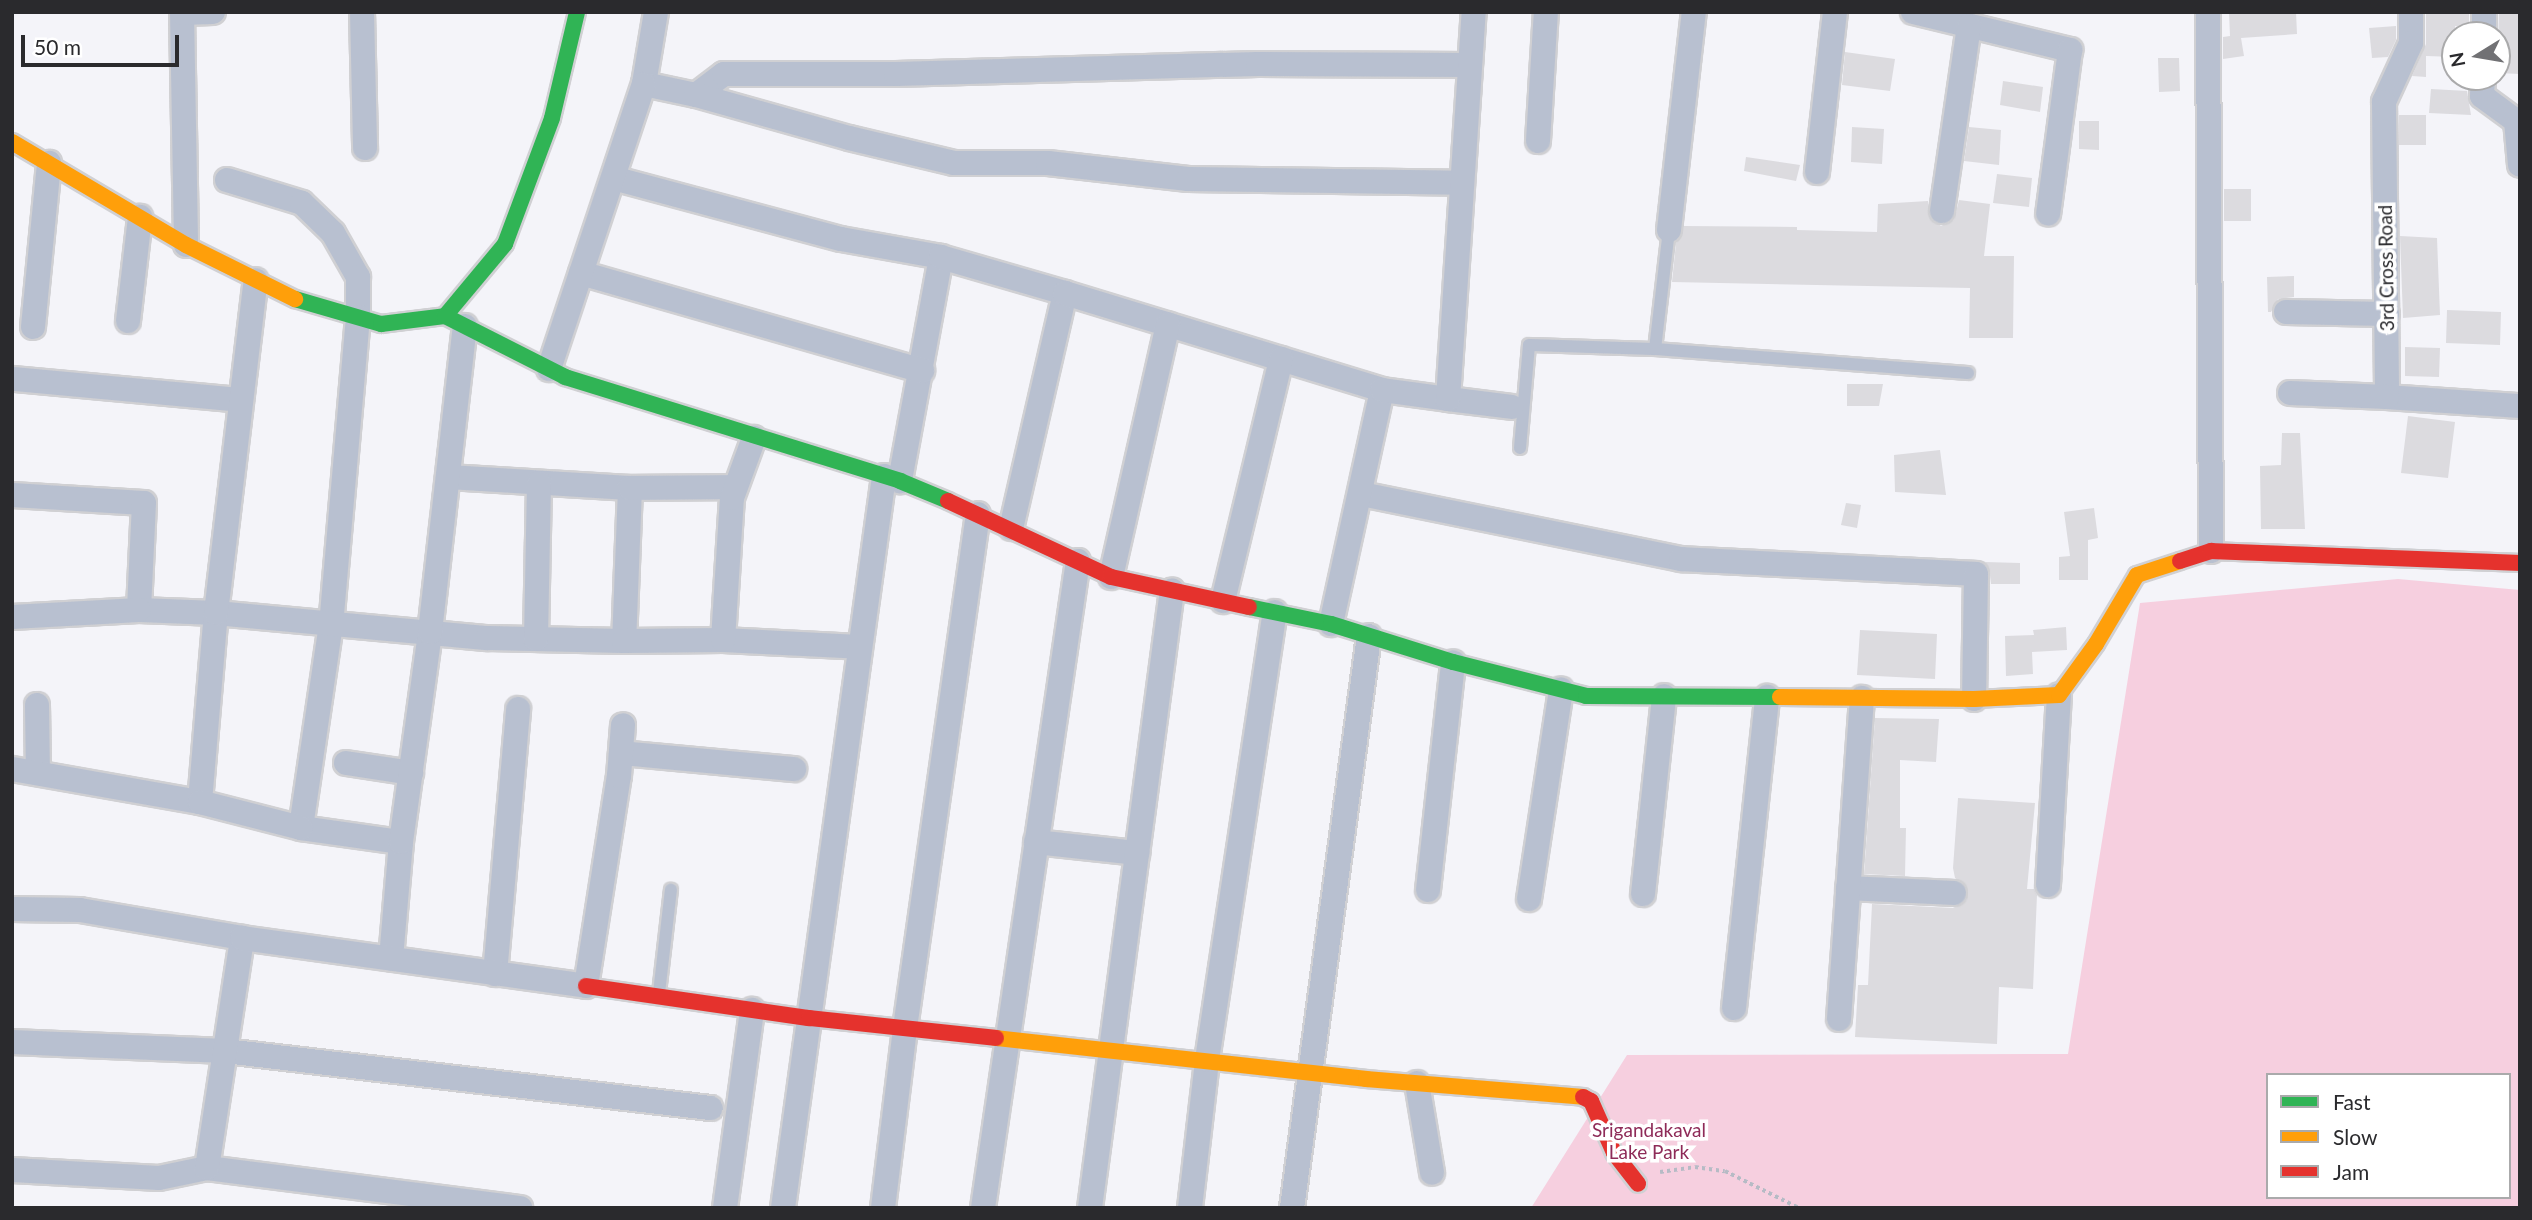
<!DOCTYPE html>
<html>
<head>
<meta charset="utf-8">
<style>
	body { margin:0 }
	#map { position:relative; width:2532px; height:1220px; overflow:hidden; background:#f4f4f9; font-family:Lato,sans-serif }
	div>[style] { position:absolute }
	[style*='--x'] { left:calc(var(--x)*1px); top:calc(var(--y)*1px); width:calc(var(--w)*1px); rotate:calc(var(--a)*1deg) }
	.green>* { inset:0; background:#f6cfdf }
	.building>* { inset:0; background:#dcdbdf }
	.path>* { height:3.5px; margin-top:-1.75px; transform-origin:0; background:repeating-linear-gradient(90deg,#b6bbc5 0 3.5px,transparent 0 7px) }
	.roads { filter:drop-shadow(2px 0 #d0d0d3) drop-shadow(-2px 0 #d0d0d3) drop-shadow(0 2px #d0d0d3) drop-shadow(0 -2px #d0d0d3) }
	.lane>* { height:12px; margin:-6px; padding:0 6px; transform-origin:6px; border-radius:6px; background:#b8c0d0 }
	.street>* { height:24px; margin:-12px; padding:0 12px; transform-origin:12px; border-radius:12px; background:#b8c0d0 }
	.fast>* { height:16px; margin:-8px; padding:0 8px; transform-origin:8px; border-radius:8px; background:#30b455 }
	.slow>* { height:16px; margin:-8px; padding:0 8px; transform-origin:8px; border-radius:8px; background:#ff9f0a }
	.jam>* { height:16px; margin:-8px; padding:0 8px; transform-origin:8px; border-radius:8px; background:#e5322d }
	span { translate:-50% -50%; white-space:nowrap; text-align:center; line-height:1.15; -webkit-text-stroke:7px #fff; paint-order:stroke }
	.street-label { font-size:19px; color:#2a2a2d }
	.park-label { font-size:19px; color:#8e2b58 }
	.frame { position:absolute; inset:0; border:14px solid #2a2a2d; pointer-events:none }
	.legend { position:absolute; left:2266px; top:1073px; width:245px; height:126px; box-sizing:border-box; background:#fff; border:2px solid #aaaaab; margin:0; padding:9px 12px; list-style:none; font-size:21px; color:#2a2a2d }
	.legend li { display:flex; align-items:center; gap:14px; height:35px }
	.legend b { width:35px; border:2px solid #aaaaab }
	.north { position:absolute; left:2441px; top:21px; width:70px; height:70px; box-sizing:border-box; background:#fff; border:2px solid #aaaaab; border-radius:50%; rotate:259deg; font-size:19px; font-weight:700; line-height:28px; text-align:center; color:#2a2a2d }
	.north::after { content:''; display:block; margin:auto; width:24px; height:32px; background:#717174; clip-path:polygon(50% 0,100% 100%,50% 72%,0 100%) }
	.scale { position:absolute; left:21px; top:35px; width:158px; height:32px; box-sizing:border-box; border:4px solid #2a2a2d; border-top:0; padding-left:9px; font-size:21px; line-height:24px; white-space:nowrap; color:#2a2a2d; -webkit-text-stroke:5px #fff; paint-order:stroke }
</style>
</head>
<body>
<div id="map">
	<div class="green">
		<i style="clip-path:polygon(evenodd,2398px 579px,2520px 590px,2520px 1208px,1531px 1208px,1627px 1055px,2068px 1054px,2140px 603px,2398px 579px,2268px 1075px,2509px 1075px,2509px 1197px,2268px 1197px,2268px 1075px)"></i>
	</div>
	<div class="building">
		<i style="clip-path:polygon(2229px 12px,2296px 12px,2297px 34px,2241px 38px,2244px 56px,2223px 59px,2223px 37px,2230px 36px)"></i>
		<i style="clip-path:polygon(2426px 12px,2469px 12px,2469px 27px,2455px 26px,2455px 57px,2426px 56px,2426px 77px,2412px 76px,2426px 44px)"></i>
		<i style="clip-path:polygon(2499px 12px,2520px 12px,2520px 74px,2497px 73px)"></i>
		<i style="clip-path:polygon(2396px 26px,2396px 40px,2388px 57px,2372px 58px,2369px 28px)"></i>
		<i style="clip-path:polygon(1845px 52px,1895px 59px,1890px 91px,1842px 85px)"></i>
		<i style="clip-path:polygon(2158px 58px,2179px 58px,2180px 91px,2159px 92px)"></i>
		<i style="clip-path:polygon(2003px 81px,2043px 87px,2040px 112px,2000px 105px)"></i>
		<i style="clip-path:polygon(2431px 89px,2467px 91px,2471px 115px,2429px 113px)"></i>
		<i style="clip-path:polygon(2399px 115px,2426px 115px,2426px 145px,2399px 145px)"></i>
		<i style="clip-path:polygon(2079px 121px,2099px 121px,2099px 150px,2079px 149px)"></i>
		<i style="clip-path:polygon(1852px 127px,1884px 129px,1882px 164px,1851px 162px)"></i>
		<i style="clip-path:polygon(1969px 127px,2001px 130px,1999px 165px,1964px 161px)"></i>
		<i style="clip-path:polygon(1746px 157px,1800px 165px,1796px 181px,1744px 171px)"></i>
		<i style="clip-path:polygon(1997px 174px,2032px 178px,2029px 207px,1993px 203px)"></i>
		<i style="clip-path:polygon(2224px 189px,2251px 189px,2251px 221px,2224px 221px)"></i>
		<i style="clip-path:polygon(1959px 200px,1990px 204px,1984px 256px,2014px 256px,2013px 338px,1969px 338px,1970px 288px,1672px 282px,1676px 243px,1681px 238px,1684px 226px,1797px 227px,1797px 230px,1877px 232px,1878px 204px,1928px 201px,1929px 217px,1941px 226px,1954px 220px)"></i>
		<i style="clip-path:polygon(2400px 236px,2437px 238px,2440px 315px,2403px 318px)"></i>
		<i style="clip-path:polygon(2294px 276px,2294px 297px,2278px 299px,2271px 312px,2268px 312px,2267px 277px)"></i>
		<i style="clip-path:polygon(2447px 310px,2501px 312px,2500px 345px,2446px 343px)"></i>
		<i style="clip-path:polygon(2405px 347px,2440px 348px,2439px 377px,2405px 376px)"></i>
		<i style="clip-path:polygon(1847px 384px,1883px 384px,1879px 406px,1847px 406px)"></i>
		<i style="clip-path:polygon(2408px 416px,2455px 422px,2448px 478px,2401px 473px)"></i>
		<i style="clip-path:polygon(2282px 433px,2300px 433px,2305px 529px,2261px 529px,2260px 466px,2281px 465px)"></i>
		<i style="clip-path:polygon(1940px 450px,1946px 495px,1895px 492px,1894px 455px)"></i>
		<i style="clip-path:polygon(1846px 503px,1861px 505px,1857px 528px,1841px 525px)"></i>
		<i style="clip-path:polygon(2094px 508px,2098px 538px,2088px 540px,2088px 580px,2059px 580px,2059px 557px,2070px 556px,2064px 512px)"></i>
		<i style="clip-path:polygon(1985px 562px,2020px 563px,2020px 584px,1991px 584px,1989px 568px)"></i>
		<i style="clip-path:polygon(2066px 627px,2067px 650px,2032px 652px,2033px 674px,2006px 676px,2005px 636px,2034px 635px,2033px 630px)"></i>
		<i style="clip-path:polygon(1860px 630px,1937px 634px,1935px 679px,1857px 675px)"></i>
		<i style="clip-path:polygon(1875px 718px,1939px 719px,1936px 762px,1900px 760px,1900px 828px,1906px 828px,1905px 876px,1864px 874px)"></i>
		<i style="clip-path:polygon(1958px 798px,2035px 803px,2027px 889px,2034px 889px,2037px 895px,2033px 989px,1999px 987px,1997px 1044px,1855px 1037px,1858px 985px,1868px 985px,1872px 904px,1953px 908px,1967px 900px,1967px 887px,1955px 878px,1953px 868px)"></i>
	</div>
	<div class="path">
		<i style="--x:1660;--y:1172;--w:35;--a:-8"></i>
		<i style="--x:1695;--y:1167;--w:30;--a:8"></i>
		<i style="--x:1725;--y:1171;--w:83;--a:26.6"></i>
	</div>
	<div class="roads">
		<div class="lane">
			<i style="--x:1655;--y:349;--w:314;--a:4.4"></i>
			<i style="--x:1520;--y:448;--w:103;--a:-85"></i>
			<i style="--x:1529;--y:345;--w:126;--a:1.8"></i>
			<i style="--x:1655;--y:349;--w:120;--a:-83.3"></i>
			<i style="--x:659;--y:993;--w:104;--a:-83.4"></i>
		</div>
		<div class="street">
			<i style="--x:182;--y:12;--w:233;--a:89"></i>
			<i style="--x:362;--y:12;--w:136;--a:88.7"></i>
			<i style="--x:656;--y:12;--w:73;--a:99.5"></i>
			<i style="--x:644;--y:84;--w:53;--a:11.9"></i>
			<i style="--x:696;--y:95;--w:35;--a:-37"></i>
			<i style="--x:724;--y:74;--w:172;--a:0"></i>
			<i style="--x:896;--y:74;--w:362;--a:-1.6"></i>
			<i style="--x:1258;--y:64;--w:212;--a:0.3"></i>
			<i style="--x:1913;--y:12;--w:162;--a:13.6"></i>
			<i style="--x:2070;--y:50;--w:165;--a:97.6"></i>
			<i style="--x:2208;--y:12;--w:539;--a:89.68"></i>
			<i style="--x:2411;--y:12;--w:31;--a:90"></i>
			<i style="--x:2411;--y:43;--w:65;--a:114.6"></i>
			<i style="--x:2384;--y:102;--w:295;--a:89.4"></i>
			<i style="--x:2387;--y:397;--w:133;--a:3.9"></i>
			<i style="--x:182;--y:13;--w:31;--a:-2"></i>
			<i style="--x:2484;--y:35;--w:23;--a:-90"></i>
			<i style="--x:2483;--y:77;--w:19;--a:93"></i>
			<i style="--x:2482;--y:96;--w:42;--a:36.3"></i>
			<i style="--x:2516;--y:121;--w:44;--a:84.8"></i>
			<i style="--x:696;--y:95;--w:159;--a:15.7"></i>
			<i style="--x:849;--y:138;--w:108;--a:13.4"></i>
			<i style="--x:954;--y:163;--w:94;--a:0"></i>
			<i style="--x:1048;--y:163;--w:141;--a:6.5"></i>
			<i style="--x:1188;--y:179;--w:274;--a:0.8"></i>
			<i style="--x:1538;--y:141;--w:129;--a:-86.5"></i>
			<i style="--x:1817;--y:172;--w:161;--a:-83.6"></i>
			<i style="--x:613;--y:178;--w:236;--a:15"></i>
			<i style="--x:841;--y:239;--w:102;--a:10.2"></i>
			<i style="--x:941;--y:257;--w:228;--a:100.4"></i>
			<i style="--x:227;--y:180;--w:78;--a:17"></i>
			<i style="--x:302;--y:203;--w:43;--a:44.1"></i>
			<i style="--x:333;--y:233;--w:51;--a:60.4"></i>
			<i style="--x:358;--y:277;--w:40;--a:90"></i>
			<i style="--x:358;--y:317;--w:308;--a:95"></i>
			<i style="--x:331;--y:624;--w:206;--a:98.4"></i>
			<i style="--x:301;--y:828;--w:101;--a:8"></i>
			<i style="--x:401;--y:842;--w:117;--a:94.9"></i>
			<i style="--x:1942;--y:211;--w:187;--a:-81.7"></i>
			<i style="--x:1669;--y:230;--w:219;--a:-83.5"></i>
			<i style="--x:941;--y:257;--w:129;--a:16.2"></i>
			<i style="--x:1065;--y:293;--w:241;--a:102.9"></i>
			<i style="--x:581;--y:273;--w:355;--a:16"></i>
			<i style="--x:1065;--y:293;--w:332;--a:17"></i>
			<i style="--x:2286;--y:312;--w:101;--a:1.1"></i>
			<i style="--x:128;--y:321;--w:105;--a:-83.4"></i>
			<i style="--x:33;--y:327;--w:165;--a:-84.4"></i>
			<i style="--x:549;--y:369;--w:300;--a:-71.6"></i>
			<i style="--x:14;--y:379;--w:228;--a:5.3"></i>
			<i style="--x:2290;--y:393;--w:97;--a:2.4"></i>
			<i style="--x:1448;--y:399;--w:64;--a:7.1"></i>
			<i style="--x:448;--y:477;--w:182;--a:3.5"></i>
			<i style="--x:630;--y:488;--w:153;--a:92.2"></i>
			<i style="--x:630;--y:488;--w:105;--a:-0.5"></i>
			<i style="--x:1361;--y:494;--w:327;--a:11.5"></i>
			<i style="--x:1681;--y:559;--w:295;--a:2.9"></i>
			<i style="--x:1976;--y:574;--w:125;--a:90.9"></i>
			<i style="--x:12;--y:495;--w:132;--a:3.5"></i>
			<i style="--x:144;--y:503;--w:107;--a:92.7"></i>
			<i style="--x:139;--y:610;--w:77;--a:2.2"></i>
			<i style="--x:216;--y:613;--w:273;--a:5.3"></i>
			<i style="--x:488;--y:638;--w:136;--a:1.3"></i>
			<i style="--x:624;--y:641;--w:99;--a:-0.6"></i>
			<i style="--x:723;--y:640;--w:136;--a:2.9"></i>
			<i style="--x:1111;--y:577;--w:259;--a:-77.3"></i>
			<i style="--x:1223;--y:601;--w:249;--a:-76.5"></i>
			<i style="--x:12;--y:617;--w:127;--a:-3.2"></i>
			<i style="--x:1331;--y:624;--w:239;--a:-77.7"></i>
			<i style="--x:1382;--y:390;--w:67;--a:7.8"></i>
			<i style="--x:1448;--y:399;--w:388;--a:-86.2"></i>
			<i style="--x:536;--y:639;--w:156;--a:-88.9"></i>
			<i style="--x:723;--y:640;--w:142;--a:-86.4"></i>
			<i style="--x:732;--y:498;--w:64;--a:-69.9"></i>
			<i style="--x:37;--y:705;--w:68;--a:89.2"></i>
			<i style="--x:621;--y:753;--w:174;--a:5.3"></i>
			<i style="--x:346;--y:763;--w:66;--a:8.7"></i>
			<i style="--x:12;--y:769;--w:191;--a:10"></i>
			<i style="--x:200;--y:802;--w:190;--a:-85.2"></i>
			<i style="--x:216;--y:613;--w:335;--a:-83.2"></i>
			<i style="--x:200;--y:802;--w:104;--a:14.4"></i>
			<i style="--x:401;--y:842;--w:212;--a:-82.1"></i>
			<i style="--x:430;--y:632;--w:308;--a:-83.5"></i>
			<i style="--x:1036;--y:842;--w:102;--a:6.2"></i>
			<i style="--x:2048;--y:885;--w:190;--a:-86.7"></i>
			<i style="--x:1848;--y:888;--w:106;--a:2.7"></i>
			<i style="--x:1428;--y:890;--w:229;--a:-83.7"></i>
			<i style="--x:1643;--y:894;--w:199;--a:-83.9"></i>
			<i style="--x:1529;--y:899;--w:212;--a:-81.3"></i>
			<i style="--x:12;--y:909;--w:68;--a:0.8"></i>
			<i style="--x:80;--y:910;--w:164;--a:9.8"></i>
			<i style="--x:495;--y:974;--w:266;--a:-85"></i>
			<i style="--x:1734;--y:1008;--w:313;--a:-83.9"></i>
			<i style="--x:1839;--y:1019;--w:322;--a:-85.9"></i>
			<i style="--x:12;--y:1042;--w:213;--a:2.4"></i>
			<i style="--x:225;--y:1051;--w:489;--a:6.7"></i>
			<i style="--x:1417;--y:1083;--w:91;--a:80.5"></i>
			<i style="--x:207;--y:1168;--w:316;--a:7.3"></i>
			<i style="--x:12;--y:1170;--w:147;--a:3.1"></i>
			<i style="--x:159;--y:1178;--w:49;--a:-11.8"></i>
			<i style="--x:207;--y:1168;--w:233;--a:-81.3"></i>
			<i style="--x:242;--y:938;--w:347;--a:7.9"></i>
			<i style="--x:586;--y:986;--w:213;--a:-81.1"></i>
			<i style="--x:619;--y:776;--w:51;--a:-85.5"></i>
			<i style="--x:725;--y:1208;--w:200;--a:-82.2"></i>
			<i style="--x:783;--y:1208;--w:739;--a:-82.14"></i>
			<i style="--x:883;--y:1208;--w:181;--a:-83"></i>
			<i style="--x:905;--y:1028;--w:519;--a:-81.92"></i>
			<i style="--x:983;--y:1208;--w:654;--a:-81.65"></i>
			<i style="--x:1090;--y:1208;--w:623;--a:-82.44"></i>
			<i style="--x:1190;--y:1208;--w:149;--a:-83.4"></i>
			<i style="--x:1207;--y:1060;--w:453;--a:-81.4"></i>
			<i style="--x:1292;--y:1208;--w:577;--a:-82.33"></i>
		</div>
		<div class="fast">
			<i style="--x:295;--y:299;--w:90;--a:16.2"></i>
			<i style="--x:381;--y:324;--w:64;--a:-7.1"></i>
			<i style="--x:445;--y:316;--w:94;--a:-50.2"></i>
			<i style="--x:505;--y:244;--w:134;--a:-69.5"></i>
			<i style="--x:552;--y:118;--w:109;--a:-76.7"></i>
			<i style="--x:445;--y:316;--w:135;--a:26.9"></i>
			<i style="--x:565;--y:377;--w:351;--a:17.2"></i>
			<i style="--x:900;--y:481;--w:52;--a:22.6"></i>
			<i style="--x:1249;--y:607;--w:84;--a:11.7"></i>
			<i style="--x:1331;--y:624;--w:128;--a:17.3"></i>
			<i style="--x:1453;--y:662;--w:137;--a:14.3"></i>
			<i style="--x:1586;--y:696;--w:194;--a:0.3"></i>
		</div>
		<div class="slow">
			<i style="--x:12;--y:142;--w:202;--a:30.6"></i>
			<i style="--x:186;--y:245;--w:122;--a:26.4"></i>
			<i style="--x:1780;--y:697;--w:194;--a:0.6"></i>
			<i style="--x:1974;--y:699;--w:85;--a:-2.7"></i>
			<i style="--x:2059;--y:695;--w:63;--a:-54"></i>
			<i style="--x:2096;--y:644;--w:80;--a:-59.3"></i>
			<i style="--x:2137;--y:575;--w:45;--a:-18"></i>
			<i style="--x:996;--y:1038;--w:372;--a:6.3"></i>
			<i style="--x:1366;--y:1079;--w:218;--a:4.7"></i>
		</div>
		<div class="jam">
			<i style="--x:948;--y:501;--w:180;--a:25"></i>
			<i style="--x:1111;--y:577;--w:141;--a:12.3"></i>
			<i style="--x:2180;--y:561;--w:33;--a:-18"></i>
			<i style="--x:2211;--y:551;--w:309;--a:2.2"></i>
			<i style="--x:586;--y:986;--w:225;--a:8.2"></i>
			<i style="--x:809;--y:1018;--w:188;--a:6.1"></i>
			<i style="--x:1583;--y:1097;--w:9;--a:27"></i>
			<i style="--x:1591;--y:1101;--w:57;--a:66.1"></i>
			<i style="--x:1614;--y:1153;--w:39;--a:52"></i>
		</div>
	</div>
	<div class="street-label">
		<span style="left:2386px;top:268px;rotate:-91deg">3rd Cross Road</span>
	</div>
	<div class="park-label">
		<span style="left:1649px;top:1141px">Srigandakaval<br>Lake Park</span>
	</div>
	<div class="frame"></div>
	<ul class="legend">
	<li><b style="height:9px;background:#30b455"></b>Fast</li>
	<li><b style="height:9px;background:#ff9f0a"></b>Slow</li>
	<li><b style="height:9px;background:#e5322d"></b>Jam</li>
	</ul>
	<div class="north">N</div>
	<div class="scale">50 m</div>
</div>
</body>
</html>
